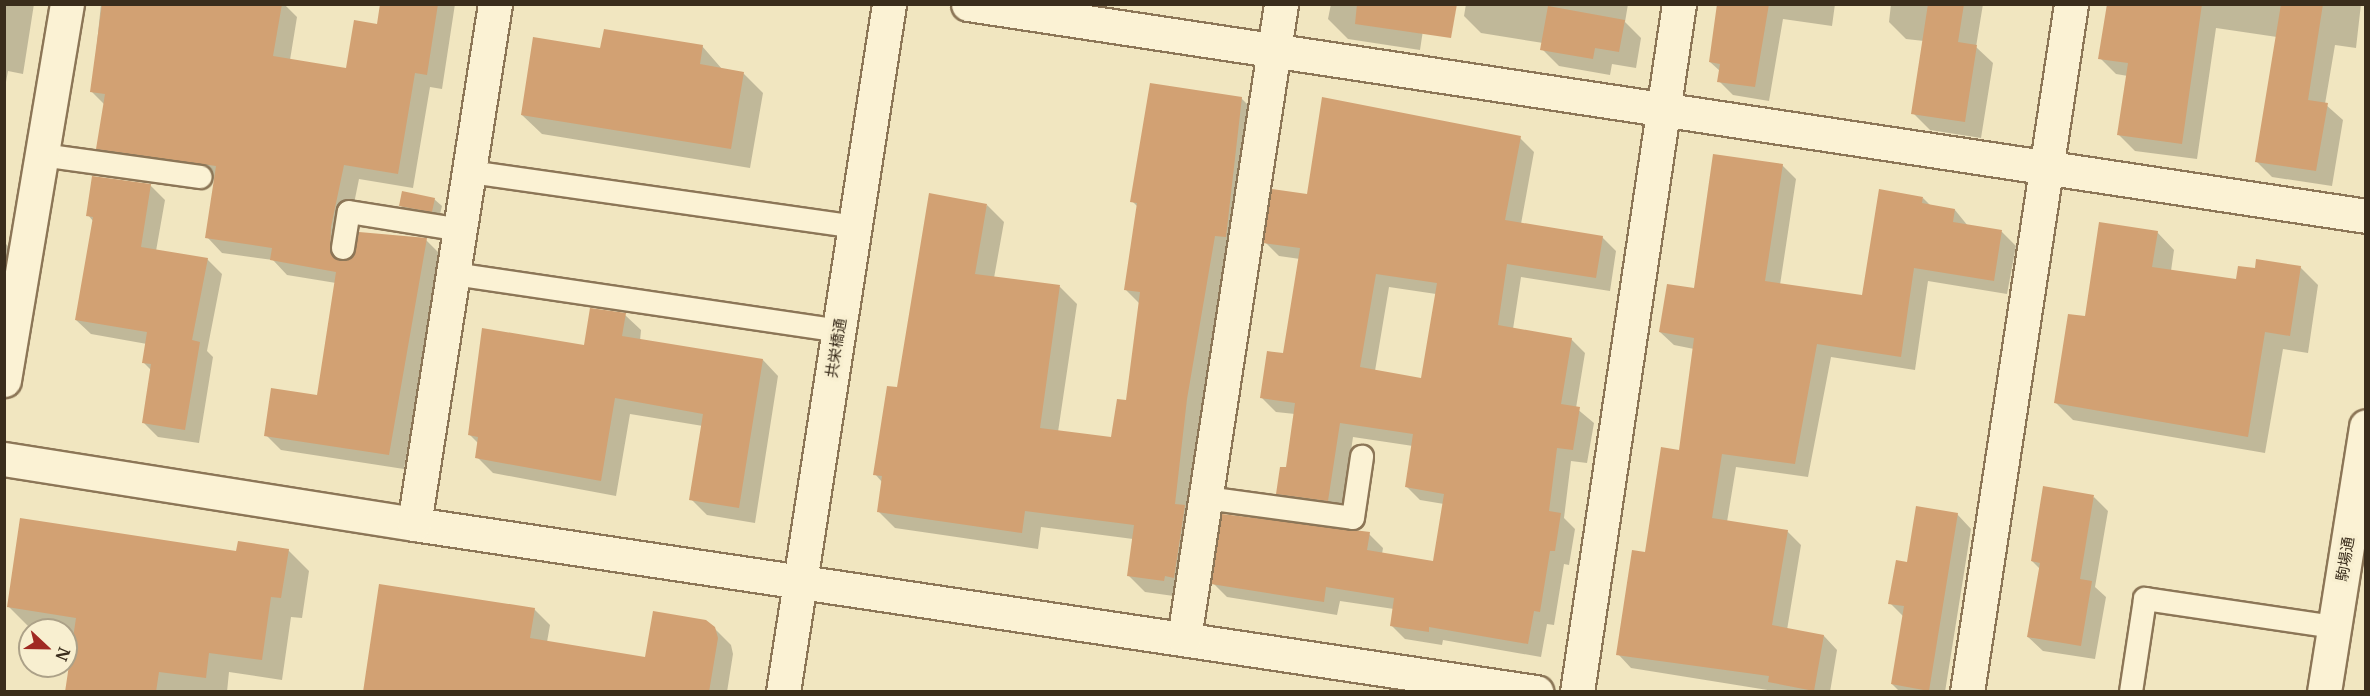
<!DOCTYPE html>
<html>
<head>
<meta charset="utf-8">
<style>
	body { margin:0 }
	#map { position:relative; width:2370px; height:696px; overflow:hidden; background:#f1e6c0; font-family:Merriweather,"Noto Sans JP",serif }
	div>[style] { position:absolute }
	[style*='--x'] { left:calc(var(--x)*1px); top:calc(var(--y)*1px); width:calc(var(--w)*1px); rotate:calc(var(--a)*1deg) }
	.shadow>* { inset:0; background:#0003 }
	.building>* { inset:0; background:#d2a173 }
	.roads { filter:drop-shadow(2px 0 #8c7657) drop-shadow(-2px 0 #8c7657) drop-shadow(0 2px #8c7657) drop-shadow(0 -2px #8c7657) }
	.service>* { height:22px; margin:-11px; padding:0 11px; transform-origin:11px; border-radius:11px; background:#fbf2d4 }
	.minor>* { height:33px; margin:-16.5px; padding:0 16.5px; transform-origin:16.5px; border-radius:16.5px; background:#fbf2d4 }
	.tertiary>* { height:33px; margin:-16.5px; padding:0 16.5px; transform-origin:16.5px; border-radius:16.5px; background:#fbf2d4 }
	span { translate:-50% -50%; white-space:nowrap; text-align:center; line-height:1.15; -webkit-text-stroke:6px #f8efd0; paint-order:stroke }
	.street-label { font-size:15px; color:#3a2d1c }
	.frame { position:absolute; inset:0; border:6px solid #3a2d1c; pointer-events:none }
	.north { position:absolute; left:18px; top:618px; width:60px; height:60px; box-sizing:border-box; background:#f8efd0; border:2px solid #aca188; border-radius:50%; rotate:112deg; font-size:16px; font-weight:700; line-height:24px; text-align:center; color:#3a2d1c }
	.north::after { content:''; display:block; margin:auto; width:21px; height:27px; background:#a02922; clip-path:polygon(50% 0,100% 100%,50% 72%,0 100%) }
</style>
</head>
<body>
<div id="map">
	<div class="shadow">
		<i style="clip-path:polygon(4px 4px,34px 4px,23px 74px,8px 71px,4px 93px)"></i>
		<i style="clip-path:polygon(101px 4px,284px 4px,297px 17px,290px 60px,347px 69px,378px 26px,382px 4px,455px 4px,442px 89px,430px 87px,413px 188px,359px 179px,346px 243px,345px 261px,426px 240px,441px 255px,404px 469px,281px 450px,266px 435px,318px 397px,336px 283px,287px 275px,273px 260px,222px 253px,207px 237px,216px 179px,113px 164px,97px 148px,105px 105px,92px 92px)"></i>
		<i style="clip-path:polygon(1331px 4px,1427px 4px,1420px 50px,1348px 39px,1328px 19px)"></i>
		<i style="clip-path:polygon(1466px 4px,1628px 4px,1625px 22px,1641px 38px,1636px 68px,1612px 64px,1610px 75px,1559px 66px,1542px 49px,1543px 43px,1481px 33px,1464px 16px)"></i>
		<i style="clip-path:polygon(1735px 4px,1835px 4px,1832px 26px,1783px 19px,1769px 101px,1733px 95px,1719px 81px,1720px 71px,1710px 62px)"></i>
		<i style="clip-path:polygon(1891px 4px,1983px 4px,1976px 47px,1993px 63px,1981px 138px,1930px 130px,1913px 113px,1924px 41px,1906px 39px,1889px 22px)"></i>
		<i style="clip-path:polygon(2108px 4px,2361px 4px,2356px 48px,2335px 45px,2325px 104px,2343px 120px,2332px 186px,2272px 177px,2256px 161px,2277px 37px,2216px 28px,2197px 159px,2135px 151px,2119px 135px,2128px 76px,2116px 74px,2100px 58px)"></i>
		<i style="clip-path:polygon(702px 46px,722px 69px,743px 73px,763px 93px,750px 168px,542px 134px,522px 115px)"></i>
		<i style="clip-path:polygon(1241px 98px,1258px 115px,1181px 597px,1145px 592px,1128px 575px,1133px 539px,1041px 527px,1038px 549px,895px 528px,878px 511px,882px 482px,875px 474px,898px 389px,987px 205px,1004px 222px,994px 278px,1060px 287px,1077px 304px,1058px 432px,1113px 439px,1127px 402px,1140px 304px,1126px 290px,1138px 207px,1132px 201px)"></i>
		<i style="clip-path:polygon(evenodd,1520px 138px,1534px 152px,1521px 224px,1602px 237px,1616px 251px,1610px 291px,1521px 277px,1513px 329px,1571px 339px,1585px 353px,1576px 408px,1594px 423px,1587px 463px,1571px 461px,1564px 518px,1575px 529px,1569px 565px,1564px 564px,1554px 625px,1547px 624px,1541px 657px,1443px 640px,1442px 645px,1405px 639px,1391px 625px,1394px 609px,1340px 601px,1337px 615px,1227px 597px,1213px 583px,1369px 534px,1383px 548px,1382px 554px,1434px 563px,1444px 504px,1420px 500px,1406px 486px,1413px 446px,1353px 437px,1342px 514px,1292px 507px,1278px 493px,1287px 469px,1295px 414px,1276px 412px,1262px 398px,1284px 355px,1300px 259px,1279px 256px,1265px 242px,1309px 196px,1520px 138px,1389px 287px,1436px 294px,1422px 379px,1375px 371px,1389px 287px)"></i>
		<i style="clip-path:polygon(1782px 165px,1796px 179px,1780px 285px,1863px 297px,1923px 198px,1931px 206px,1955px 210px,1968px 226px,2002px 232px,2016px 246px,2007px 294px,1928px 281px,1915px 370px,1831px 357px,1808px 477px,1736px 467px,1727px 522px,1787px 531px,1801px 545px,1787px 630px,1824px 636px,1837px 650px,1830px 692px,1780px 692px,1631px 668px,1618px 654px,1680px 452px,1694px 349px,1674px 345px,1660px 332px,1695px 290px)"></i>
		<i style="clip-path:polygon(150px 185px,165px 200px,156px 251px,207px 259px,222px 274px,207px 351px,213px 357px,199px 443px,158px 437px,144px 423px,152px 371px,144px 363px,147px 344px,91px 334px,76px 320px,93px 221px,88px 215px)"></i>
		<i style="clip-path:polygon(434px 199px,442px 206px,439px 218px,408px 213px,401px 206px)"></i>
		<i style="clip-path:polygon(2157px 232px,2174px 250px,2171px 271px,2237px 281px,2256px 270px,2300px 267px,2318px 285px,2308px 353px,2283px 349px,2265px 453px,2073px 420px,2055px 402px,2086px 318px)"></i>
		<i style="clip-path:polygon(4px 242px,12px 250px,4px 292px)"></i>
		<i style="clip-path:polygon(625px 315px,641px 330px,640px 341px,763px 360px,778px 376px,755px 523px,707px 515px,691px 499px,703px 426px,630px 414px,616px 496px,493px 473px,477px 457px,479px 444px,469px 434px)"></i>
		<i style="clip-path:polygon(2094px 497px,2108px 511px,2095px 587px,2106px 597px,2095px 659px,2043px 651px,2028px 637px,2040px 569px,2032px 561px)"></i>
		<i style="clip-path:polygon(1957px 514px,1971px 529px,1945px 692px,1900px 692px,1892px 684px,1904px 617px,1890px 603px,1908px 564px)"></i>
		<i style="clip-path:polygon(288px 550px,309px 571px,302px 618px,291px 617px,282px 680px,229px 672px,227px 692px,66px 692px,75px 634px,29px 627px,8px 606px,237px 552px)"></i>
		<i style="clip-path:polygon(534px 609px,550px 625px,547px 642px,646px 659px,714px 628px,731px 645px,733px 654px,727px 692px,364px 692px)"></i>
	</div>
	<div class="building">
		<i style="clip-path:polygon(102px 4px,282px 4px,273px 56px,346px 68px,354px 20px,377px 24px,380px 4px,438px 4px,427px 75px,415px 73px,398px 174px,344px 165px,331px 227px,330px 252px,341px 261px,354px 256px,359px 232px,427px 238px,389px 455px,264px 436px,271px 388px,317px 395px,336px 272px,270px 260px,272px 248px,205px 238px,216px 166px,96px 149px,105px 94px,90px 92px)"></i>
		<i style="clip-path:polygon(1357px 4px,1457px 4px,1451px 38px,1355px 24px)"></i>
		<i style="clip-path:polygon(1717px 4px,1769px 4px,1755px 87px,1717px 82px,1720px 64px,1709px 62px)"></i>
		<i style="clip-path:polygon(1928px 4px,1964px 4px,1958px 42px,1977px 45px,1965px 122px,1911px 114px)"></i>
		<i style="clip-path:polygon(2107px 4px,2202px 4px,2182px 144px,2117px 135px,2128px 63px,2098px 59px)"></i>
		<i style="clip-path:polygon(2281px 4px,2323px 4px,2308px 100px,2328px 103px,2316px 171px,2255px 162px)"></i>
		<i style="clip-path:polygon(1548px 6px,1625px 20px,1619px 52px,1595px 48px,1593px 59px,1540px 50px)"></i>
		<i style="clip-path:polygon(604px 29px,703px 45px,700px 64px,744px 72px,731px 149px,521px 115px,533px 37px,600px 48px)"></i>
		<i style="clip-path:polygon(1150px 83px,1242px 97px,1226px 237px,1215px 236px,1187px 399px,1175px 504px,1185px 505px,1174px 578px,1165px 576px,1164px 581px,1127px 576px,1134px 525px,1025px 511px,1022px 533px,877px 512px,882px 476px,873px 475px,887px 386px,897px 387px,929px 193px,987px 204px,975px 274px,1060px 285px,1040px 428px,1111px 437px,1117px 399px,1126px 400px,1140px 292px,1124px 290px,1137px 203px,1130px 202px)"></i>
		<i style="clip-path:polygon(evenodd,1322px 97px,1521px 136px,1505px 220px,1603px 236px,1596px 278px,1507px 264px,1498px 325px,1572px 338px,1561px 404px,1580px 407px,1573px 450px,1557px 448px,1549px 511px,1561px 513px,1555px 551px,1550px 551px,1540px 612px,1534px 611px,1528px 644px,1429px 627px,1429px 632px,1390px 626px,1394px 598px,1326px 587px,1324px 602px,1211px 584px,1222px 514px,1370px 532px,1367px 550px,1433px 561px,1444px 494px,1405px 487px,1413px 434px,1340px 423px,1328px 501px,1276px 494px,1280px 467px,1286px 467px,1295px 403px,1260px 398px,1267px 351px,1283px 353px,1300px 248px,1263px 243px,1272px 189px,1307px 194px,1322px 97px,1376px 274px,1437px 283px,1421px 378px,1360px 367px,1376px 274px)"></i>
		<i style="clip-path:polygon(1713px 154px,1783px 164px,1765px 281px,1862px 295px,1879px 189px,1923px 197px,1922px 203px,1955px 209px,1953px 222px,2002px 230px,1994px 281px,1914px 268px,1901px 357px,1817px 344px,1795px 464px,1722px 454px,1712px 518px,1788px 530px,1772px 625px,1824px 635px,1814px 691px,1768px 682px,1769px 676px,1616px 655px,1632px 550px,1645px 552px,1661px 447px,1679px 450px,1694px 338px,1659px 332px,1667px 284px,1694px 288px)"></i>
		<i style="clip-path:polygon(92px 176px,151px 184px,141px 247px,208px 258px,192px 340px,200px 342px,185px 430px,142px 423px,151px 364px,142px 363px,147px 332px,75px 320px,93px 217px,86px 216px)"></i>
		<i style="clip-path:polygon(402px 191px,435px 198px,432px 212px,399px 206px)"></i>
		<i style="clip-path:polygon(2099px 222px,2158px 231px,2152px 267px,2236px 279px,2238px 266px,2255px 268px,2256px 259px,2301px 266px,2290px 336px,2265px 332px,2248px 437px,2054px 403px,2068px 314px,2085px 316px)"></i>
		<i style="clip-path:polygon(590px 308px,626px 313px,622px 336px,763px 359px,739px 508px,689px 500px,703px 414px,615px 398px,601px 481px,475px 458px,478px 437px,468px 435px,482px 328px,584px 345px)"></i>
		<i style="clip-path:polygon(2043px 486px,2094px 495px,2080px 579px,2092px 581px,2081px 646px,2027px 637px,2040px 563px,2031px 561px)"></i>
		<i style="clip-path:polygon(1916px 506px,1958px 513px,1929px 691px,1891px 684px,1904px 606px,1888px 604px,1896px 560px,1907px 562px)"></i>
		<i style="clip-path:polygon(20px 518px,236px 551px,238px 541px,289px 549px,281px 598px,271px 597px,262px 660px,209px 653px,206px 678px,159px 672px,156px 692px,65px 692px,76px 618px,7px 607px)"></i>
		<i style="clip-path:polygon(379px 584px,535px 608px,530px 638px,645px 657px,653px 611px,706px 620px,715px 627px,718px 638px,709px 692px,363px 692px)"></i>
	</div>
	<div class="roads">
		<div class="service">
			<i style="--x:42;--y:155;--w:160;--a:7.9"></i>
			<i style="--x:470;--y:172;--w:389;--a:8.1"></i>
			<i style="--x:343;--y:248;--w:36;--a:-81"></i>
			<i style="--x:349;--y:212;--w:113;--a:9.1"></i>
			<i style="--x:454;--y:274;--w:389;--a:8.4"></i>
			<i style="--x:1206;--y:498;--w:148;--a:7.7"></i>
			<i style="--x:1353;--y:518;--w:62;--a:-81.6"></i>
			<i style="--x:2131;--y:692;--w:94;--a:-81.4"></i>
			<i style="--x:2145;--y:599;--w:191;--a:8.4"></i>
		</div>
		<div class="minor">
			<i style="--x:968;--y:4;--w:1414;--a:8.62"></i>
			<i style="--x:4;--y:380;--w:381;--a:-80.5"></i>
			<i style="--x:4;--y:459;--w:415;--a:9"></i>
			<i style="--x:414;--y:524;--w:1135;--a:8.52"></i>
			<i style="--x:414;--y:524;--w:526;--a:-81.15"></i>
			<i style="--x:1184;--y:638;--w:641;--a:-81.3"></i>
			<i style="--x:1577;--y:692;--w:696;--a:-81.57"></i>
			<i style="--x:1967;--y:692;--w:696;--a:-81.4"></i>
		</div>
		<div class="tertiary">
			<i style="--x:783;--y:692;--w:696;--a:-81.24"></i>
			<i style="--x:2324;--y:692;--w:269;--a:-81"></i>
		</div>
	</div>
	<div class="street-label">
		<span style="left:836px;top:348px;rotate:-81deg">共栄橋通</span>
		<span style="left:2345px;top:559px;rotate:-81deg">駒場通</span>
	</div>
	<div class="frame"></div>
	<div class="north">N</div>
</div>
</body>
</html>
